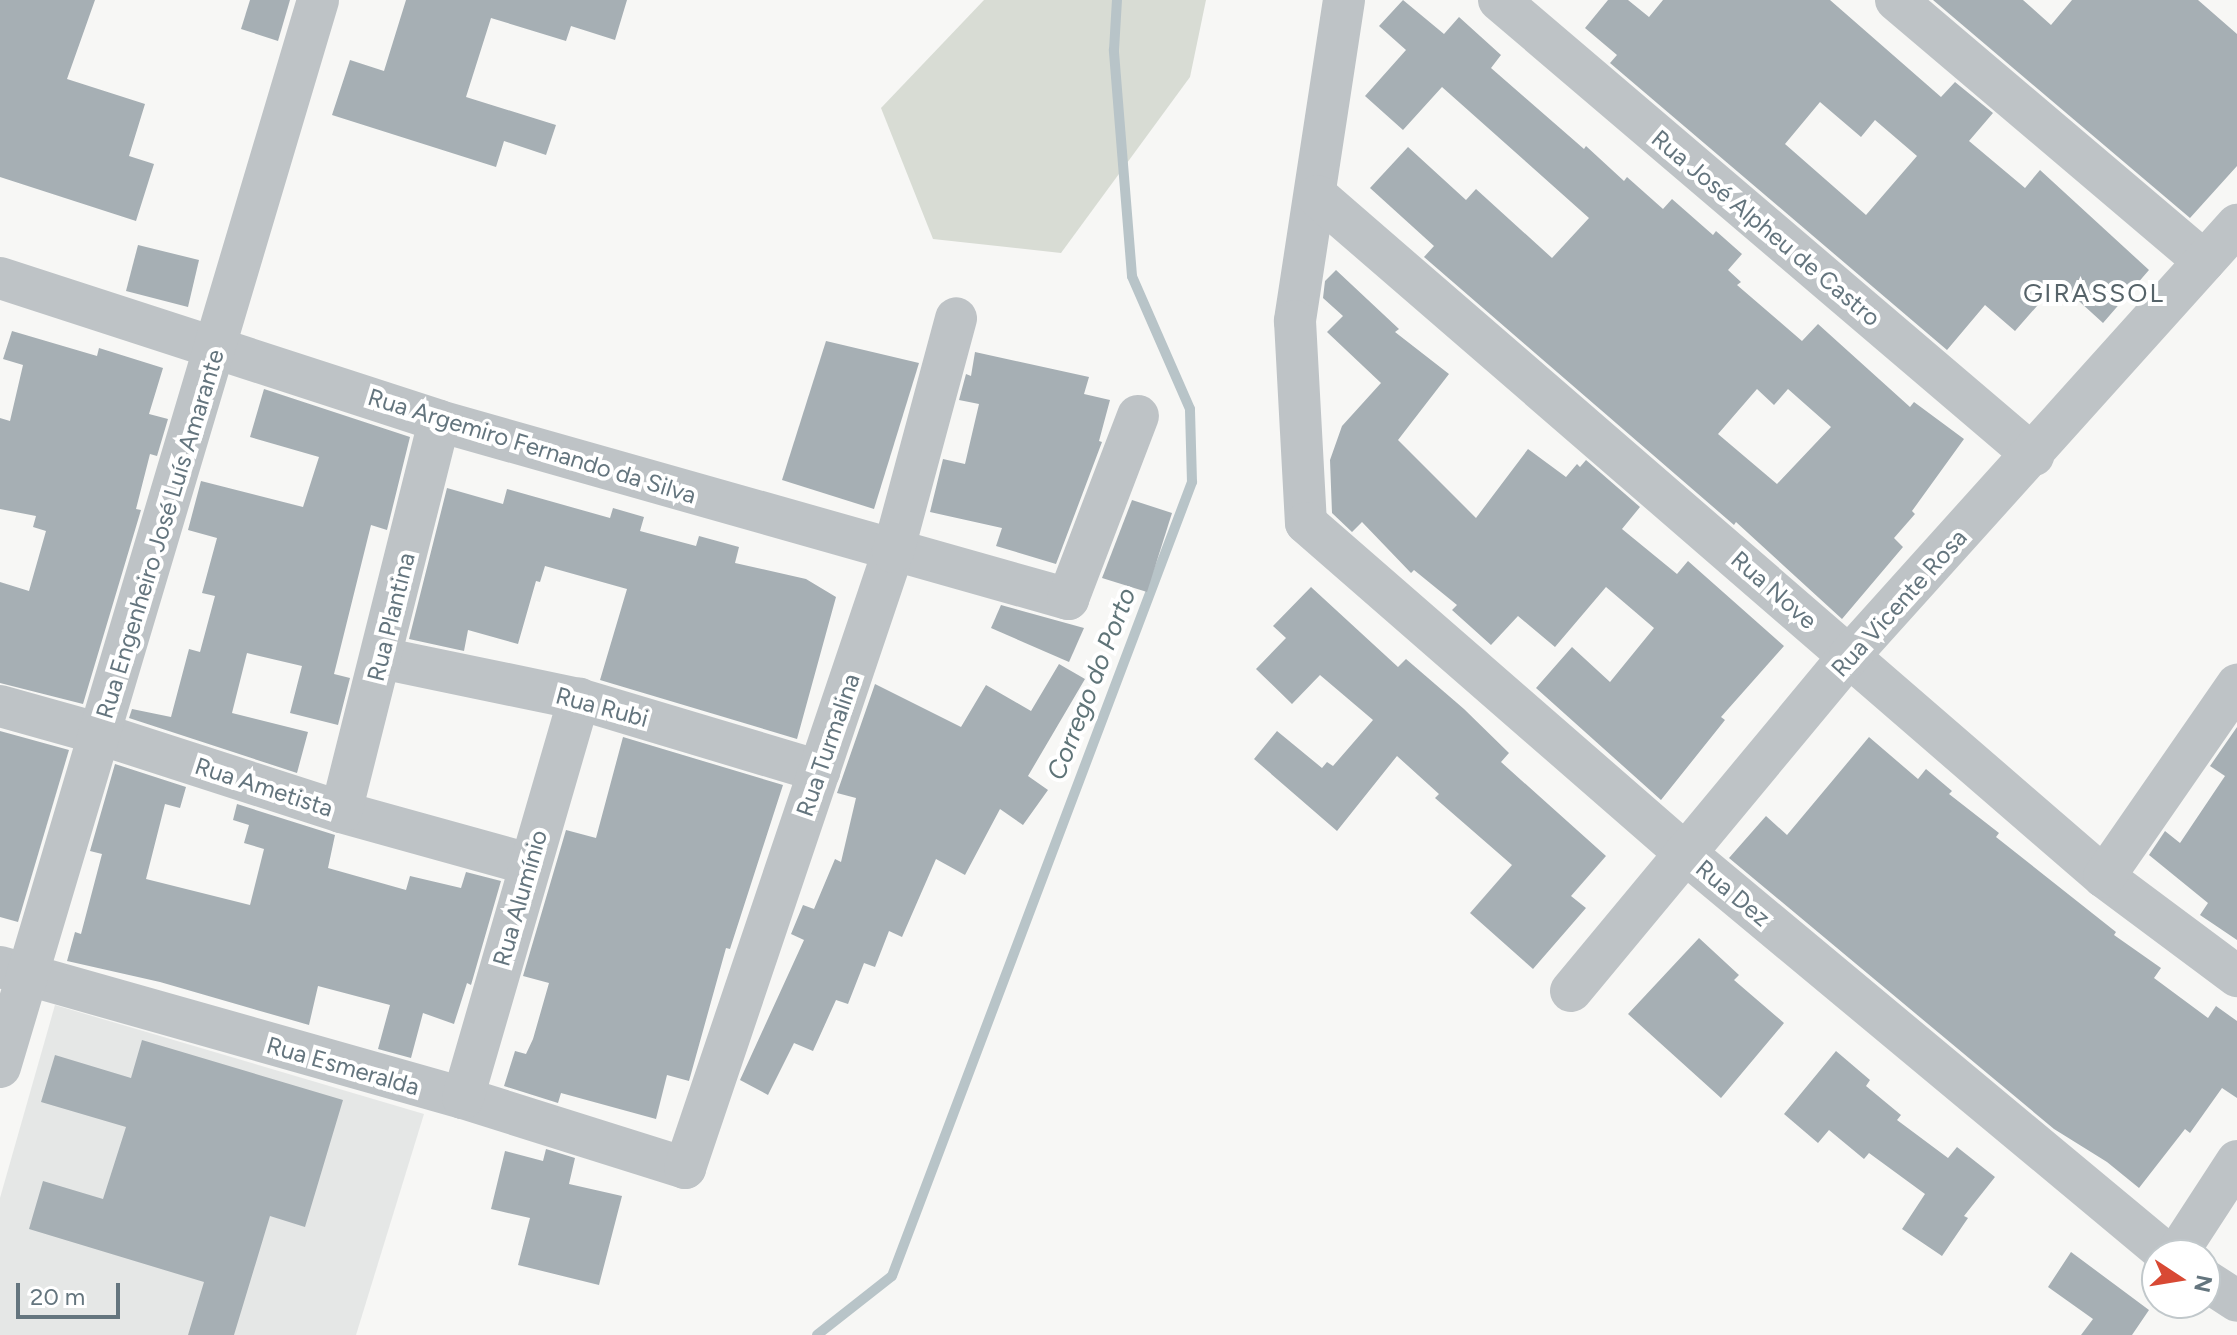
<!DOCTYPE html>
<html>
<head>
<meta charset="utf-8">
<style>
	body { margin:0 }
	#map { position:relative; width:2237px; height:1335px; overflow:hidden; background:#f7f7f5; font-family:Figtree,sans-serif }
	div>[style] { position:absolute }
	[style*='--x'] { left:calc(var(--x)*1px); top:calc(var(--y)*1px); width:calc(var(--w)*1px); rotate:calc(var(--a)*1deg) }
	.built>* { inset:0; background:#e5e7e6 }
	.green>* { inset:0; background:#d8dcd4 }
	.stream>* { height:10px; margin:-5px; padding:0 5px; transform-origin:5px; border-radius:5px; background:#b8c4c8 }
	.building>* { inset:0; background:#a6afb4 }
	.minor>* { height:42px; margin:-21px; padding:0 21px; transform-origin:21px; border-radius:21px; background:#bec3c6 }
	span { translate:-50% -50%; white-space:nowrap; text-align:center; line-height:1.15; -webkit-text-stroke:8px #fff; paint-order:stroke }
	.street-label { font-size:24px; color:#64757e }
	.neighbourhood-label { font-size:26px; color:#566369; letter-spacing:2px }
	.water-label { font-size:26px; color:#5f7478; font-style:italic }
	.north { position:absolute; left:2141px; top:1239px; width:80px; height:80px; box-sizing:border-box; background:#fff; border:2px solid #c1c8cb; border-radius:50%; rotate:102deg; font-size:22px; font-weight:700; line-height:32px; text-align:center; color:#64757e }
	.north::after { content:''; display:block; margin:auto; width:28px; height:36px; background:#d84934; clip-path:polygon(50% 0,100% 100%,50% 72%,0 100%) }
	.scale { position:absolute; left:16px; top:1283px; width:104px; height:36px; box-sizing:border-box; border:4px solid #64757e; border-top:0; padding-left:10px; font-size:24px; line-height:28px; white-space:nowrap; color:#64757e; -webkit-text-stroke:6px #fff; paint-order:stroke }
</style>
</head>
<body>
<div id="map">
	<div class="built">
		<i style="clip-path:polygon(55px 1005px,424px 1114px,356px 1335px,0 1335px,0 1198px)"></i>
	</div>
	<div class="green">
		<i style="clip-path:polygon(984px 0,1206px 0,1190px 77px,1061px 253px,933px 239px,881px 108px)"></i>
	</div>
	<div class="stream">
		<i style="--x:817;--y:1335;--w:95;--a:-38.2"></i>
		<i style="--x:892;--y:1276;--w:849;--a:-69.3"></i>
		<i style="--x:1192;--y:482;--w:73;--a:-91.6"></i>
		<i style="--x:1190;--y:409;--w:145;--a:-113.6"></i>
		<i style="--x:1132;--y:276;--w:227;--a:-94.6"></i>
		<i style="--x:1114;--y:50;--w:50;--a:-86.6"></i>
	</div>
	<div class="building">
		<i style="clip-path:polygon(0 0,95px 0,67px 79px,145px 104px,129px 156px,154px 164px,136px 221px,0 177px)"></i>
		<i style="clip-path:polygon(250px 0,290px 0,278px 41px,241px 29px)"></i>
		<i style="clip-path:polygon(406px 0,627px 0,615px 40px,571px 26px,566px 41px,491px 18px,466px 97px,556px 125px,546px 155px,504px 141px,496px 167px,332px 115px,350px 60px,384px 71px)"></i>
		<i style="clip-path:polygon(evenodd,1403px 0,1444px 34px,1459px 17px,1501px 55px,1491px 68px,1584px 149px,1586px 146px,1624px 181px,1627px 177px,1663px 209px,1672px 199px,1713px 235px,1716px 231px,1742px 254px,1728px 270px,1741px 282px,1737px 285px,1802px 341px,1818px 324px,1910px 407px,1914px 402px,1964px 439px,1912px 511px,1915px 514px,1894px 538px,1903px 547px,1842px 619px,1736px 522px,1734px 525px,1424px 257px,1434px 246px,1370px 188px,1408px 147px,1466px 200px,1476px 189px,1552px 258px,1589px 218px,1442px 87px,1403px 130px,1365px 96px,1406px 50px,1379px 26px,1403px 0,1757px 389px,1774px 405px,1788px 389px,1831px 427px,1777px 484px,1718px 434px,1757px 389px)"></i>
		<i style="clip-path:polygon(evenodd,1608px 0,1628px 0,1649px 17px,1663px 0,1830px 0,1941px 97px,1955px 82px,1993px 113px,1969px 141px,2025px 188px,2040px 170px,2149px 270px,2103px 323px,2058px 282px,2015px 331px,1985px 305px,1947px 350px,1610px 63px,1617px 55px,1585px 28px,1608px 0,1820px 102px,1861px 137px,1875px 120px,1917px 156px,1866px 215px,1785px 144px,1820px 102px)"></i>
		<i style="clip-path:polygon(1933px 0,2023px 0,2051px 25px,2072px 0,2198px 0,2237px 34px,2237px 166px,2190px 218px)"></i>
		<i style="clip-path:polygon(138px 245px,199px 260px,188px 307px,126px 291px)"></i>
		<i style="clip-path:polygon(1336px 270px,1399px 329px,1395px 332px,1449px 374px,1398px 440px,1476px 518px,1528px 449px,1566px 477px,1577px 464px,1580px 467px,1586px 460px,1640px 507px,1622px 529px,1677px 574px,1688px 561px,1784px 646px,1721px 717px,1725px 720px,1661px 800px,1536px 688px,1572px 647px,1610px 682px,1654px 628px,1606px 587px,1555px 647px,1518px 616px,1491px 645px,1452px 610px,1457px 605px,1414px 570px,1411px 573px,1362px 522px,1352px 532px,1332px 513px,1330px 460px,1342px 426px,1381px 383px,1327px 332px,1343px 316px,1323px 298px,1325px 281px)"></i>
		<i style="clip-path:polygon(12px 331px,97px 356px,99px 348px,163px 368px,149px 414px,168px 419px,157px 456px,150px 454px,136px 509px,141px 510px,83px 704px,0 683px,0 582px,29px 591px,46px 531px,33px 527px,36px 516px,0 509px,0 418px,10px 421px,23px 365px,3px 359px)"></i>
		<i style="clip-path:polygon(826px 341px,919px 363px,874px 509px,782px 480px)"></i>
		<i style="clip-path:polygon(975px 352px,1089px 377px,1084px 394px,1110px 400px,1099px 441px,1102px 442px,1056px 564px,996px 546px,1002px 528px,930px 512px,943px 459px,965px 464px,979px 404px,959px 400px,966px 374px,971px 376px)"></i>
		<i style="clip-path:polygon(264px 389px,410px 437px,387px 530px,371px 525px,334px 674px,350px 678px,338px 725px,290px 713px,302px 666px,247px 653px,232px 713px,308px 732px,297px 773px,129px 718px,132px 709px,171px 717px,189px 649px,200px 652px,215px 596px,202px 593px,217px 538px,188px 530px,201px 481px,303px 507px,319px 457px,250px 437px)"></i>
		<i style="clip-path:polygon(447px 488px,503px 504px,507px 489px,610px 518px,613px 508px,644px 517px,640px 531px,696px 546px,699px 536px,739px 547px,735px 563px,806px 579px,836px 597px,797px 739px,600px 680px,627px 589px,545px 566px,540px 582px,536px 581px,518px 644px,468px 630px,464px 651px,409px 639px)"></i>
		<i style="clip-path:polygon(1132px 500px,1172px 513px,1147px 592px,1102px 578px)"></i>
		<i style="clip-path:polygon(1311px 587px,1398px 667px,1406px 659px,1464px 709px,1509px 753px,1501px 762px,1606px 856px,1571px 896px,1586px 908px,1533px 969px,1470px 913px,1512px 865px,1435px 798px,1439px 794px,1397px 756px,1337px 831px,1254px 759px,1277px 731px,1322px 768px,1327px 762px,1333px 766px,1373px 720px,1320px 675px,1292px 704px,1256px 669px,1286px 638px,1273px 626px)"></i>
		<i style="clip-path:polygon(1001px 605px,1084px 628px,1069px 662px,991px 628px)"></i>
		<i style="clip-path:polygon(1059px 664px,1085px 679px,1028px 776px,1048px 790px,1023px 825px,1000px 809px,965px 875px,936px 859px,902px 937px,889px 931px,875px 967px,864px 963px,848px 1004px,836px 1000px,813px 1051px,794px 1043px,768px 1095px,740px 1080px,804px 940px,791px 934px,803px 905px,814px 909px,835px 859px,841px 862px,856px 798px,837px 793px,875px 684px,961px 727px,986px 685px,1031px 711px)"></i>
		<i style="clip-path:polygon(2237px 727px,2237px 940px,2200px 915px,2208px 903px,2149px 855px,2165px 831px,2180px 843px,2225px 776px,2210px 766px)"></i>
		<i style="clip-path:polygon(0 731px,69px 750px,18px 922px,0 917px)"></i>
		<i style="clip-path:polygon(623px 737px,783px 785px,730px 949px,726px 948px,689px 1081px,667px 1075px,656px 1119px,561px 1093px,558px 1103px,504px 1086px,515px 1051px,526px 1054px,533px 1039px,549px 983px,523px 976px,566px 830px,596px 838px)"></i>
		<i style="clip-path:polygon(1869px 737px,1918px 779px,1926px 769px,1952px 791px,1949px 794px,1999px 833px,1996px 837px,2116px 932px,2114px 935px,2161px 968px,2154px 978px,2208px 1018px,2216px 1006px,2237px 1021px,2237px 1098px,2222px 1088px,2190px 1133px,2185px 1129px,2139px 1188px,2107px 1162px,2054px 1129px,1729px 858px,1766px 816px,1787px 835px)"></i>
		<i style="clip-path:polygon(115px 764px,186px 787px,180px 808px,165px 804px,146px 879px,250px 905px,264px 849px,244px 843px,249px 825px,233px 820px,237px 804px,335px 835px,328px 868px,406px 890px,410px 876px,461px 888px,466px 872px,501px 881px,471px 985px,467px 983px,454px 1024px,423px 1013px,411px 1058px,378px 1049px,390px 1005px,318px 986px,309px 1025px,160px 982px,67px 961px,75px 932px,81px 934px,102px 854px,90px 851px)"></i>
		<i style="clip-path:polygon(1699px 938px,1739px 975px,1734px 980px,1784px 1023px,1721px 1098px,1628px 1014px)"></i>
		<i style="clip-path:polygon(142px 1040px,343px 1100px,305px 1227px,270px 1216px,234px 1335px,188px 1335px,204px 1282px,29px 1229px,43px 1181px,103px 1199px,126px 1127px,41px 1102px,55px 1055px,131px 1078px)"></i>
		<i style="clip-path:polygon(1836px 1051px,1870px 1080px,1866px 1086px,1901px 1115px,1897px 1120px,1948px 1158px,1957px 1147px,1995px 1177px,1964px 1216px,1968px 1218px,1942px 1256px,1902px 1229px,1925px 1194px,1869px 1153px,1864px 1159px,1829px 1130px,1818px 1143px,1784px 1114px)"></i>
		<i style="clip-path:polygon(546px 1149px,575px 1158px,569px 1184px,622px 1196px,599px 1285px,518px 1265px,530px 1218px,491px 1209px,505px 1151px,543px 1161px)"></i>
		<i style="clip-path:polygon(2071px 1252px,2149px 1310px,2132px 1335px,2081px 1335px,2093px 1319px,2048px 1287px)"></i>
	</div>
	<div class="minor">
		<i style="--x:1344;--y:0;--w:325;--a:98.7"></i>
		<i style="--x:1295;--y:321;--w:202;--a:86.9"></i>
		<i style="--x:1306;--y:523;--w:503;--a:41.05"></i>
		<i style="--x:1685;--y:853;--w:628;--a:39.77"></i>
		<i style="--x:1499;--y:0;--w:702;--a:40.43"></i>
		<i style="--x:1896;--y:0;--w:404;--a:40.3"></i>
		<i style="--x:1317;--y:196;--w:1041;--a:40.87"></i>
		<i style="--x:2104;--y:877;--w:166;--a:36.7"></i>
		<i style="--x:0;--y:278;--w:462;--a:18"></i>
		<i style="--x:439;--y:421;--w:654;--a:15.8"></i>
		<i style="--x:1068;--y:599;--w:196;--a:-69.1"></i>
		<i style="--x:381;--y:658;--w:202;--a:11.7"></i>
		<i style="--x:579;--y:699;--w:251;--a:16.7"></i>
		<i style="--x:0;--y:706;--w:104;--a:15.6"></i>
		<i style="--x:100;--y:734;--w:253;--a:17.9"></i>
		<i style="--x:341;--y:812;--w:194;--a:15.5"></i>
		<i style="--x:341;--y:812;--w:403;--a:-75.9"></i>
		<i style="--x:2104;--y:877;--w:234;--a:-55.3"></i>
		<i style="--x:0;--y:967;--w:481;--a:15.8"></i>
		<i style="--x:463;--y:1098;--w:233;--a:17.5"></i>
		<i style="--x:685;--y:1168;--w:650;--a:-71.34"></i>
		<i style="--x:893;--y:552;--w:242;--a:-74.9"></i>
		<i style="--x:1571;--y:991;--w:437;--a:-50.3"></i>
		<i style="--x:1850;--y:655;--w:579;--a:-48.01"></i>
		<i style="--x:0;--y:1067;--w:1113;--a:-73.4"></i>
		<i style="--x:463;--y:1098;--w:416;--a:-73.8"></i>
		<i style="--x:2176;--y:1255;--w:112;--a:-57"></i>
		<i style="--x:2205;--y:1280;--w:38;--a:33"></i>
	</div>
	<div class="street-label">
		<span style="left:1766px;top:228px;rotate:40deg">Rua José Alpheu de Castro</span>
		<span style="left:532px;top:446px;rotate:17deg">Rua Argemiro Fernando da Silva</span>
		<span style="left:160px;top:534px;rotate:-73deg">Rua Engenheiro José Luís Amarante</span>
		<span style="left:1774px;top:590px;rotate:41deg">Rua Nove</span>
		<span style="left:1899px;top:603px;rotate:-48deg">Rua Vicente Rosa</span>
		<span style="left:391px;top:617px;rotate:-76deg">Rua Plantina</span>
		<span style="left:602px;top:707px;rotate:15deg">Rua Rubi</span>
		<span style="left:828px;top:745px;rotate:-71deg">Rua Turmalina</span>
		<span style="left:264px;top:787px;rotate:18deg">Rua Ametista</span>
		<span style="left:1733px;top:893px;rotate:40deg">Rua Dez</span>
		<span style="left:520px;top:898px;rotate:-74deg">Rua Alumínio</span>
		<span style="left:343px;top:1066px;rotate:16deg">Rua Esmeralda</span>
	</div>
	<div class="neighbourhood-label">
		<span style="left:2094px;top:294px">GIRASSOL</span>
	</div>
	<div class="water-label">
		<span style="left:1092px;top:684px;rotate:-69deg">Corrego do Porto</span>
	</div>
	<div class="north">N</div>
	<div class="scale">20 m</div>
</div>
</body>
</html>
